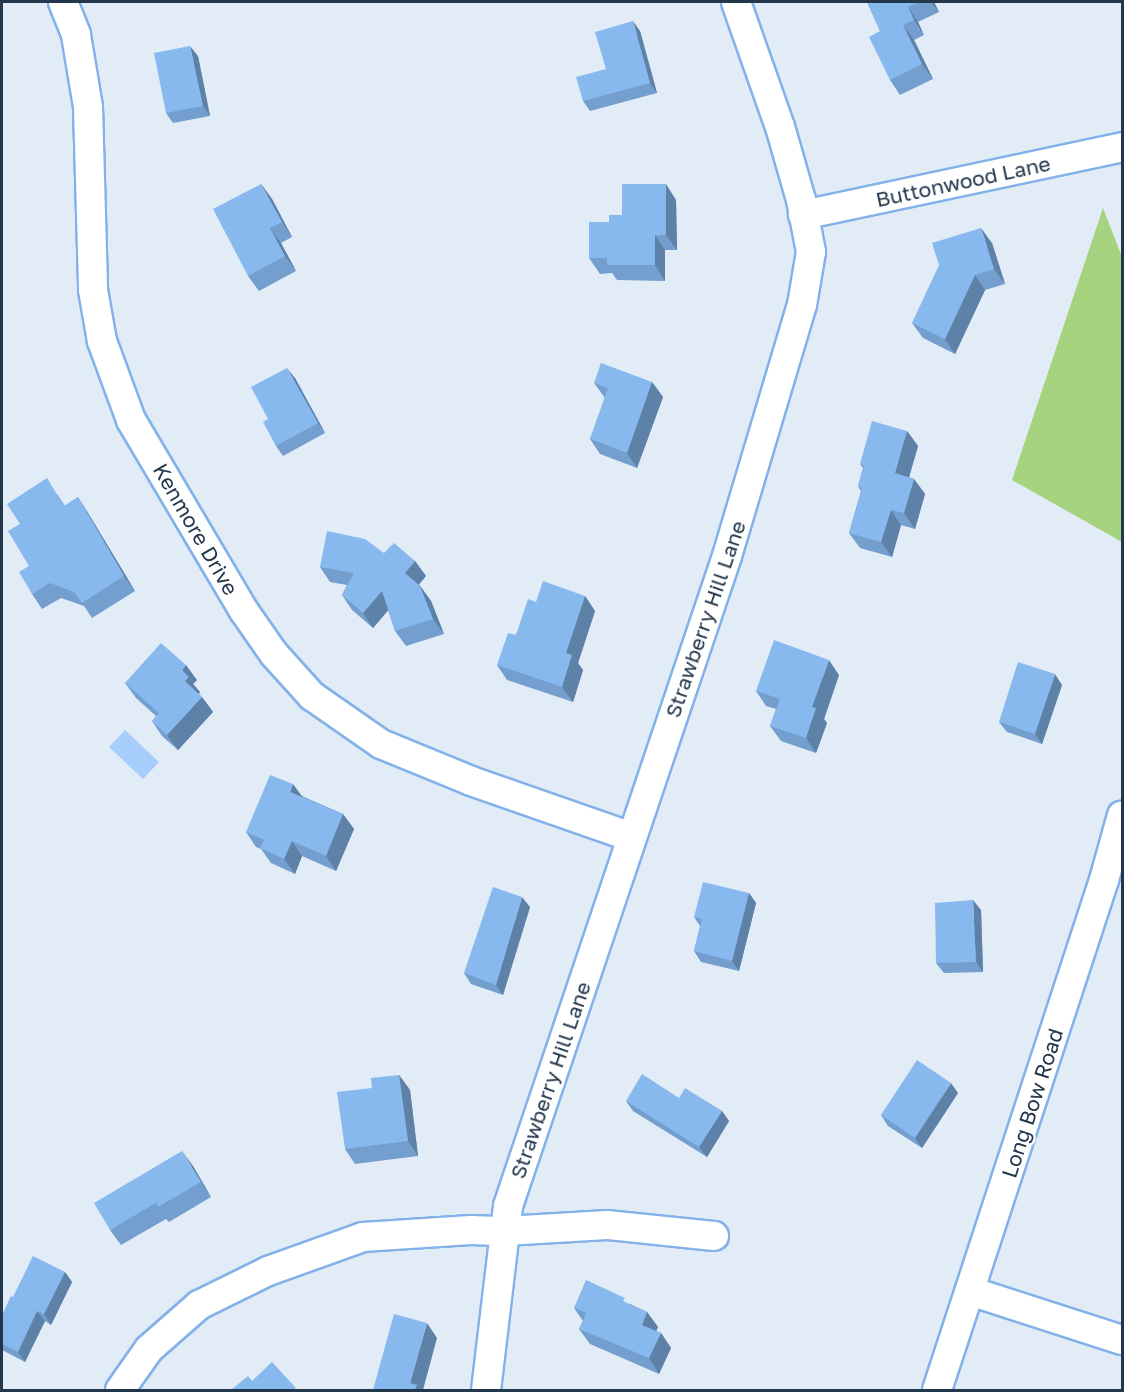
<!DOCTYPE html>
<html>
<head>
<meta charset="utf-8">
<style>
	body { margin:0 }
	#map { position:relative; width:1124px; height:1392px; overflow:hidden; background:#e2ecf7; font-family:"Golos Text",sans-serif }
	div>[style] { position:absolute }
	[style*='--x'] { left:calc(var(--x)*1px); top:calc(var(--y)*1px); width:calc(var(--w)*1px); rotate:calc(var(--a)*1deg) }
	.green>* { inset:0; background:#a6d380 }
	.water>* { inset:0; background:#a6cdfb }
	.roads { filter:drop-shadow(2px 0 #82b2e9) drop-shadow(-2px 0 #82b2e9) drop-shadow(0 2px #82b2e9) drop-shadow(0 -2px #82b2e9) }
	.minor>* { height:28px; margin:-14px; padding:0 14px; transform-origin:14px; border-radius:14px; background:#fff }
	.wall>* { inset:0; background:#749ecd }
	.shaded-wall>* { inset:0; background:#5e81a7 }
	.building>* { inset:0; background:#87b8ee }
	span { translate:-50% -50%; white-space:nowrap; text-align:center; line-height:1.15; -webkit-text-stroke:5px #fff; paint-order:stroke }
	.street-label { font-size:21px; color:#22364c }
	.frame { position:absolute; inset:0; border:3px solid #22364c; pointer-events:none }
</style>
</head>
<body>
<div id="map">
	<div class="green">
		<i style="clip-path:polygon(1103px 208px,1122px 257px,1122px 542px,1012px 480px)"></i>
	</div>
	<div class="water">
		<i style="clip-path:polygon(125px 730px,159px 762px,143px 779px,109px 747px)"></i>
	</div>
	<div class="roads">
		<div class="minor">
			<i style="--x:63;--y:2;--w:35;--a:68"></i>
			<i style="--x:76;--y:35;--w:73;--a:80.5"></i>
			<i style="--x:88;--y:107;--w:183;--a:88.4"></i>
			<i style="--x:93;--y:290;--w:52;--a:80"></i>
			<i style="--x:102;--y:341;--w:84;--a:69.8"></i>
			<i style="--x:131;--y:420;--w:222;--a:59.4"></i>
			<i style="--x:244;--y:611;--w:52;--a:55.1"></i>
			<i style="--x:274;--y:654;--w:57;--a:47.9"></i>
			<i style="--x:312;--y:696;--w:84;--a:34.8"></i>
			<i style="--x:381;--y:744;--w:97;--a:22.3"></i>
			<i style="--x:471;--y:781;--w:170;--a:19.2"></i>
			<i style="--x:803;--y:215;--w:326;--a:-12"></i>
			<i style="--x:714;--y:1236;--w:108;--a:-174.1"></i>
			<i style="--x:607;--y:1225;--w:102;--a:176.6"></i>
			<i style="--x:505;--y:1231;--w:25;--a:-83"></i>
			<i style="--x:508;--y:1206;--w:686;--a:-71.38"></i>
			<i style="--x:727;--y:556;--w:262;--a:-73.4"></i>
			<i style="--x:802;--y:305;--w:54;--a:-80.4"></i>
			<i style="--x:811;--y:252;--w:53;--a:-100.9"></i>
			<i style="--x:801;--y:200;--w:76;--a:-106"></i>
			<i style="--x:780;--y:127;--w:133;--a:-109.4"></i>
			<i style="--x:970;--y:1291;--w:160;--a:17.9"></i>
			<i style="--x:120;--y:1390;--w:50;--a:-54.7"></i>
			<i style="--x:149;--y:1349;--w:67;--a:-41.3"></i>
			<i style="--x:199;--y:1305;--w:77;--a:-26.2"></i>
			<i style="--x:268;--y:1271;--w:101;--a:-19.7"></i>
			<i style="--x:363;--y:1237;--w:108;--a:-3.7"></i>
			<i style="--x:471;--y:1230;--w:34;--a:2"></i>
			<i style="--x:505;--y:1231;--w:160;--a:96.8"></i>
			<i style="--x:937;--y:1390;--w:537;--a:-71.87"></i>
			<i style="--x:1104;--y:880;--w:67;--a:-74.5"></i>
		</div>
	</div>
	<div class="wall">
		<i style="clip-path:polygon(867px 2px,934px 2px,939px 12px,918px 22px,924px 35px,914px 40px,933px 79px,900px 95px,890px 80px,880px 31px)"></i>
		<i style="clip-path:polygon(640px 31px,657px 93px,590px 111px,583px 101px,606px 69px)"></i>
		<i style="clip-path:polygon(198px 56px,210px 116px,173px 123px,166px 113px)"></i>
		<i style="clip-path:polygon(261px 184px,272px 199px,292px 237px,281px 243px,296px 271px,259px 291px,248px 276px)"></i>
		<i style="clip-path:polygon(676px 200px,677px 250px,665px 250px,665px 281px,617px 280px,612px 273px,600px 274px,589px 258px,609px 222px,622px 215px)"></i>
		<i style="clip-path:polygon(992px 243px,1005px 284px,985px 290px,955px 354px,923px 338px,912px 323px)"></i>
		<i style="clip-path:polygon(295px 378px,325px 433px,283px 456px,276px 446px,268px 419px)"></i>
		<i style="clip-path:polygon(652px 382px,663px 397px,637px 468px,600px 454px,590px 439px,605px 398px,594px 383px)"></i>
		<i style="clip-path:polygon(907px 431px,918px 446px,909px 477px,914px 479px,925px 494px,915px 529px,901px 525px,892px 557px,860px 548px,849px 533px,861px 491px,858px 486px,863px 468px,860px 464px)"></i>
		<i style="clip-path:polygon(57px 494px,65px 506px,78px 497px,88px 513px,135px 591px,92px 618px,84px 606px,61px 598px,42px 609px,32px 594px,29px 566px,20px 524px)"></i>
		<i style="clip-path:polygon(384px 553px,415px 561px,426px 576px,419px 584px,431px 601px,444px 634px,406px 646px,395px 631px,388px 610px,373px 628px,352px 610px,342px 595px,347px 585px,330px 582px,320px 567px)"></i>
		<i style="clip-path:polygon(585px 596px,595px 611px,578px 663px,583px 670px,573px 702px,507px 680px,497px 665px,536px 602px)"></i>
		<i style="clip-path:polygon(839px 675px,824px 719px,827px 723px,816px 753px,781px 741px,770px 726px,776px 709px,766px 706px,756px 691px)"></i>
		<i style="clip-path:polygon(197px 680px,193px 684px,200px 692px,199px 694px,202px 697px,213px 712px,178px 750px,162px 736px,152px 721px,156px 716px,136px 698px,125px 683px)"></i>
		<i style="clip-path:polygon(1062px 685px,1042px 744px,1007px 732px,999px 722px)"></i>
		<i style="clip-path:polygon(302px 796px,343px 814px,354px 829px,336px 871px,302px 856px,295px 874px,271px 863px,261px 849px,256px 847px,246px 832px)"></i>
		<i style="clip-path:polygon(749px 893px,756px 903px,739px 971px,701px 962px,694px 951px,700px 926px,694px 917px)"></i>
		<i style="clip-path:polygon(530px 907px,503px 995px,471px 984px,464px 973px)"></i>
		<i style="clip-path:polygon(981px 910px,983px 972px,944px 973px,936px 963px)"></i>
		<i style="clip-path:polygon(399px 1075px,410px 1090px,418px 1156px,355px 1164px,345px 1149px)"></i>
		<i style="clip-path:polygon(958px 1093px,922px 1148px,888px 1126px,881px 1115px)"></i>
		<i style="clip-path:polygon(679px 1098px,722px 1111px,729px 1121px,707px 1157px,633px 1111px,626px 1101px)"></i>
		<i style="clip-path:polygon(193px 1166px,211px 1197px,169px 1222px,166px 1219px,121px 1245px,110px 1230px)"></i>
		<i style="clip-path:polygon(65px 1272px,72px 1282px,51px 1325px,45px 1321px,25px 1362px,2px 1350px,2px 1315px,13px 1297px)"></i>
		<i style="clip-path:polygon(630px 1304px,647px 1312px,658px 1327px,656px 1331px,661px 1333px,671px 1348px,659px 1374px,590px 1344px,579px 1329px,583px 1321px,574px 1308px)"></i>
	</div>
	<div class="shaded-wall">
		<i style="clip-path:polygon(931px 2px,934px 2px,939px 12px)"></i>
		<i style="clip-path:polygon(908px 7px,918px 22px,924px 35px,914px 20px)"></i>
		<i style="clip-path:polygon(633px 21px,640px 31px,657px 93px,650px 83px)"></i>
		<i style="clip-path:polygon(903px 25px,914px 40px,933px 79px,922px 64px)"></i>
		<i style="clip-path:polygon(190px 46px,198px 56px,210px 116px,203px 106px)"></i>
		<i style="clip-path:polygon(261px 184px,272px 199px,292px 237px,282px 222px)"></i>
		<i style="clip-path:polygon(666px 184px,676px 200px,677px 250px,666px 235px)"></i>
		<i style="clip-path:polygon(270px 228px,281px 243px,296px 271px,285px 256px)"></i>
		<i style="clip-path:polygon(981px 228px,992px 243px,1005px 284px,994px 269px)"></i>
		<i style="clip-path:polygon(655px 235px,665px 250px,665px 281px,655px 265px)"></i>
		<i style="clip-path:polygon(975px 275px,985px 290px,955px 354px,945px 339px)"></i>
		<i style="clip-path:polygon(287px 368px,295px 378px,325px 433px,318px 423px)"></i>
		<i style="clip-path:polygon(652px 382px,663px 397px,637px 468px,627px 453px)"></i>
		<i style="clip-path:polygon(907px 431px,918px 446px,906px 488px,895px 473px)"></i>
		<i style="clip-path:polygon(914px 479px,925px 494px,915px 529px,904px 513px)"></i>
		<i style="clip-path:polygon(78px 497px,88px 513px,135px 591px,124px 576px)"></i>
		<i style="clip-path:polygon(891px 510px,901px 525px,892px 557px,881px 542px)"></i>
		<i style="clip-path:polygon(415px 561px,426px 576px,416px 588px,405px 573px)"></i>
		<i style="clip-path:polygon(420px 586px,431px 601px,444px 634px,433px 619px)"></i>
		<i style="clip-path:polygon(382px 591px,392px 606px,373px 628px,363px 613px)"></i>
		<i style="clip-path:polygon(585px 596px,595px 611px,578px 663px,583px 670px,573px 702px,562px 687px,566px 653px)"></i>
		<i style="clip-path:polygon(829px 660px,839px 675px,824px 719px,827px 723px,816px 753px,806px 738px,812px 707px)"></i>
		<i style="clip-path:polygon(186px 665px,197px 680px,193px 684px,200px 692px,196px 696px,185px 681px,182px 670px)"></i>
		<i style="clip-path:polygon(1055px 674px,1062px 685px,1042px 744px,1035px 734px)"></i>
		<i style="clip-path:polygon(202px 697px,213px 712px,178px 750px,167px 735px)"></i>
		<i style="clip-path:polygon(293px 784px,304px 799px,290px 792px)"></i>
		<i style="clip-path:polygon(343px 814px,354px 829px,336px 871px,326px 856px)"></i>
		<i style="clip-path:polygon(292px 841px,302px 856px,295px 874px,284px 859px)"></i>
		<i style="clip-path:polygon(749px 893px,756px 903px,739px 971px,732px 961px)"></i>
		<i style="clip-path:polygon(522px 897px,530px 907px,503px 995px,496px 985px)"></i>
		<i style="clip-path:polygon(973px 900px,981px 910px,983px 972px,976px 962px)"></i>
		<i style="clip-path:polygon(399px 1075px,410px 1090px,418px 1156px,408px 1141px)"></i>
		<i style="clip-path:polygon(951px 1083px,958px 1093px,922px 1148px,915px 1138px)"></i>
		<i style="clip-path:polygon(722px 1111px,729px 1121px,707px 1157px,699px 1147px)"></i>
		<i style="clip-path:polygon(182px 1151px,193px 1166px,211px 1197px,201px 1182px)"></i>
		<i style="clip-path:polygon(65px 1272px,72px 1282px,51px 1325px,44px 1314px)"></i>
		<i style="clip-path:polygon(37px 1311px,45px 1321px,25px 1362px,18px 1352px)"></i>
		<i style="clip-path:polygon(647px 1312px,658px 1327px,652px 1340px,642px 1325px)"></i>
		<i style="clip-path:polygon(427px 1323px,437px 1338px,423px 1390px,415px 1390px,410px 1383px)"></i>
		<i style="clip-path:polygon(661px 1333px,671px 1348px,659px 1374px,649px 1358px)"></i>
	</div>
	<div class="building">
		<i style="clip-path:polygon(867px 2px,919px 2px,908px 7px,914px 20px,903px 25px,922px 64px,890px 80px,869px 37px,880px 31px)"></i>
		<i style="clip-path:polygon(633px 21px,650px 83px,583px 101px,576px 77px,606px 69px,595px 32px)"></i>
		<i style="clip-path:polygon(190px 46px,203px 106px,166px 113px,154px 53px)"></i>
		<i style="clip-path:polygon(261px 184px,282px 222px,270px 228px,285px 256px,248px 276px,213px 209px)"></i>
		<i style="clip-path:polygon(622px 184px,666px 184px,666px 235px,655px 235px,655px 265px,607px 265px,607px 258px,589px 258px,589px 222px,609px 222px,609px 215px,622px 215px)"></i>
		<i style="clip-path:polygon(981px 228px,994px 269px,975px 275px,945px 339px,912px 323px,939px 265px,932px 243px)"></i>
		<i style="clip-path:polygon(601px 363px,652px 382px,627px 453px,590px 439px,608px 388px,594px 383px)"></i>
		<i style="clip-path:polygon(287px 368px,318px 423px,276px 446px,263px 422px,268px 419px,251px 387px)"></i>
		<i style="clip-path:polygon(872px 421px,907px 431px,895px 473px,914px 479px,904px 513px,891px 510px,881px 542px,849px 533px,862px 488px,858px 486px,864px 466px,860px 464px)"></i>
		<i style="clip-path:polygon(47px 478px,64px 506px,78px 497px,124px 576px,82px 603px,74px 592px,50px 583px,32px 594px,19px 572px,29px 566px,8px 531px,20px 524px,7px 504px)"></i>
		<i style="clip-path:polygon(327px 531px,365px 539px,384px 553px,394px 543px,415px 561px,405px 573px,420px 586px,433px 619px,395px 631px,382px 591px,363px 613px,342px 595px,354px 573px,320px 567px)"></i>
		<i style="clip-path:polygon(543px 581px,585px 596px,566px 653px,572px 655px,562px 687px,497px 665px,508px 633px,516px 635px,528px 599px,536px 602px)"></i>
		<i style="clip-path:polygon(774px 640px,829px 660px,812px 707px,816px 708px,806px 738px,770px 726px,780px 699px,756px 691px)"></i>
		<i style="clip-path:polygon(161px 643px,186px 665px,182px 670px,189px 677px,185px 681px,202px 697px,167px 735px,152px 721px,159px 713px,125px 683px)"></i>
		<i style="clip-path:polygon(1018px 662px,1055px 674px,1035px 734px,999px 722px)"></i>
		<i style="clip-path:polygon(270px 775px,293px 784px,290px 792px,343px 814px,326px 856px,292px 841px,284px 859px,260px 848px,264px 840px,246px 832px)"></i>
		<i style="clip-path:polygon(703px 882px,749px 893px,732px 961px,694px 951px,702px 919px,694px 917px)"></i>
		<i style="clip-path:polygon(493px 887px,522px 897px,496px 985px,464px 973px)"></i>
		<i style="clip-path:polygon(973px 900px,976px 962px,936px 963px,935px 903px)"></i>
		<i style="clip-path:polygon(917px 1060px,951px 1083px,915px 1138px,881px 1115px)"></i>
		<i style="clip-path:polygon(642px 1074px,679px 1098px,685px 1088px,722px 1111px,699px 1147px,626px 1101px)"></i>
		<i style="clip-path:polygon(399px 1075px,408px 1141px,345px 1149px,337px 1092px,372px 1088px,371px 1078px)"></i>
		<i style="clip-path:polygon(182px 1151px,201px 1182px,158px 1207px,156px 1203px,110px 1230px,94px 1203px)"></i>
		<i style="clip-path:polygon(33px 1256px,65px 1272px,44px 1314px,37px 1311px,18px 1352px,2px 1344px,2px 1315px,11px 1296px,13px 1297px)"></i>
		<i style="clip-path:polygon(586px 1280px,625px 1298px,623px 1301px,647px 1312px,642px 1325px,661px 1333px,649px 1358px,579px 1329px,586px 1313px,574px 1308px)"></i>
		<i style="clip-path:polygon(394px 1314px,427px 1323px,410px 1383px,417px 1385px,415px 1390px,373px 1390px)"></i>
		<i style="clip-path:polygon(272px 1362px,296px 1388px,292px 1390px,231px 1390px,248px 1376px,252px 1381px)"></i>
	</div>
	<div class="street-label">
		<span style="left:963px;top:181px;rotate:-12deg">Buttonwood Lane</span>
		<span style="left:196px;top:529px;rotate:60deg">Kenmore Drive</span>
		<span style="left:705px;top:619px;rotate:-71deg">Strawberry Hill Lane</span>
		<span style="left:550px;top:1080px;rotate:-71deg">Strawberry Hill Lane</span>
		<span style="left:1032px;top:1103px;rotate:-72deg">Long Bow Road</span>
	</div>
	<div class="frame"></div>
</div>
</body>
</html>
